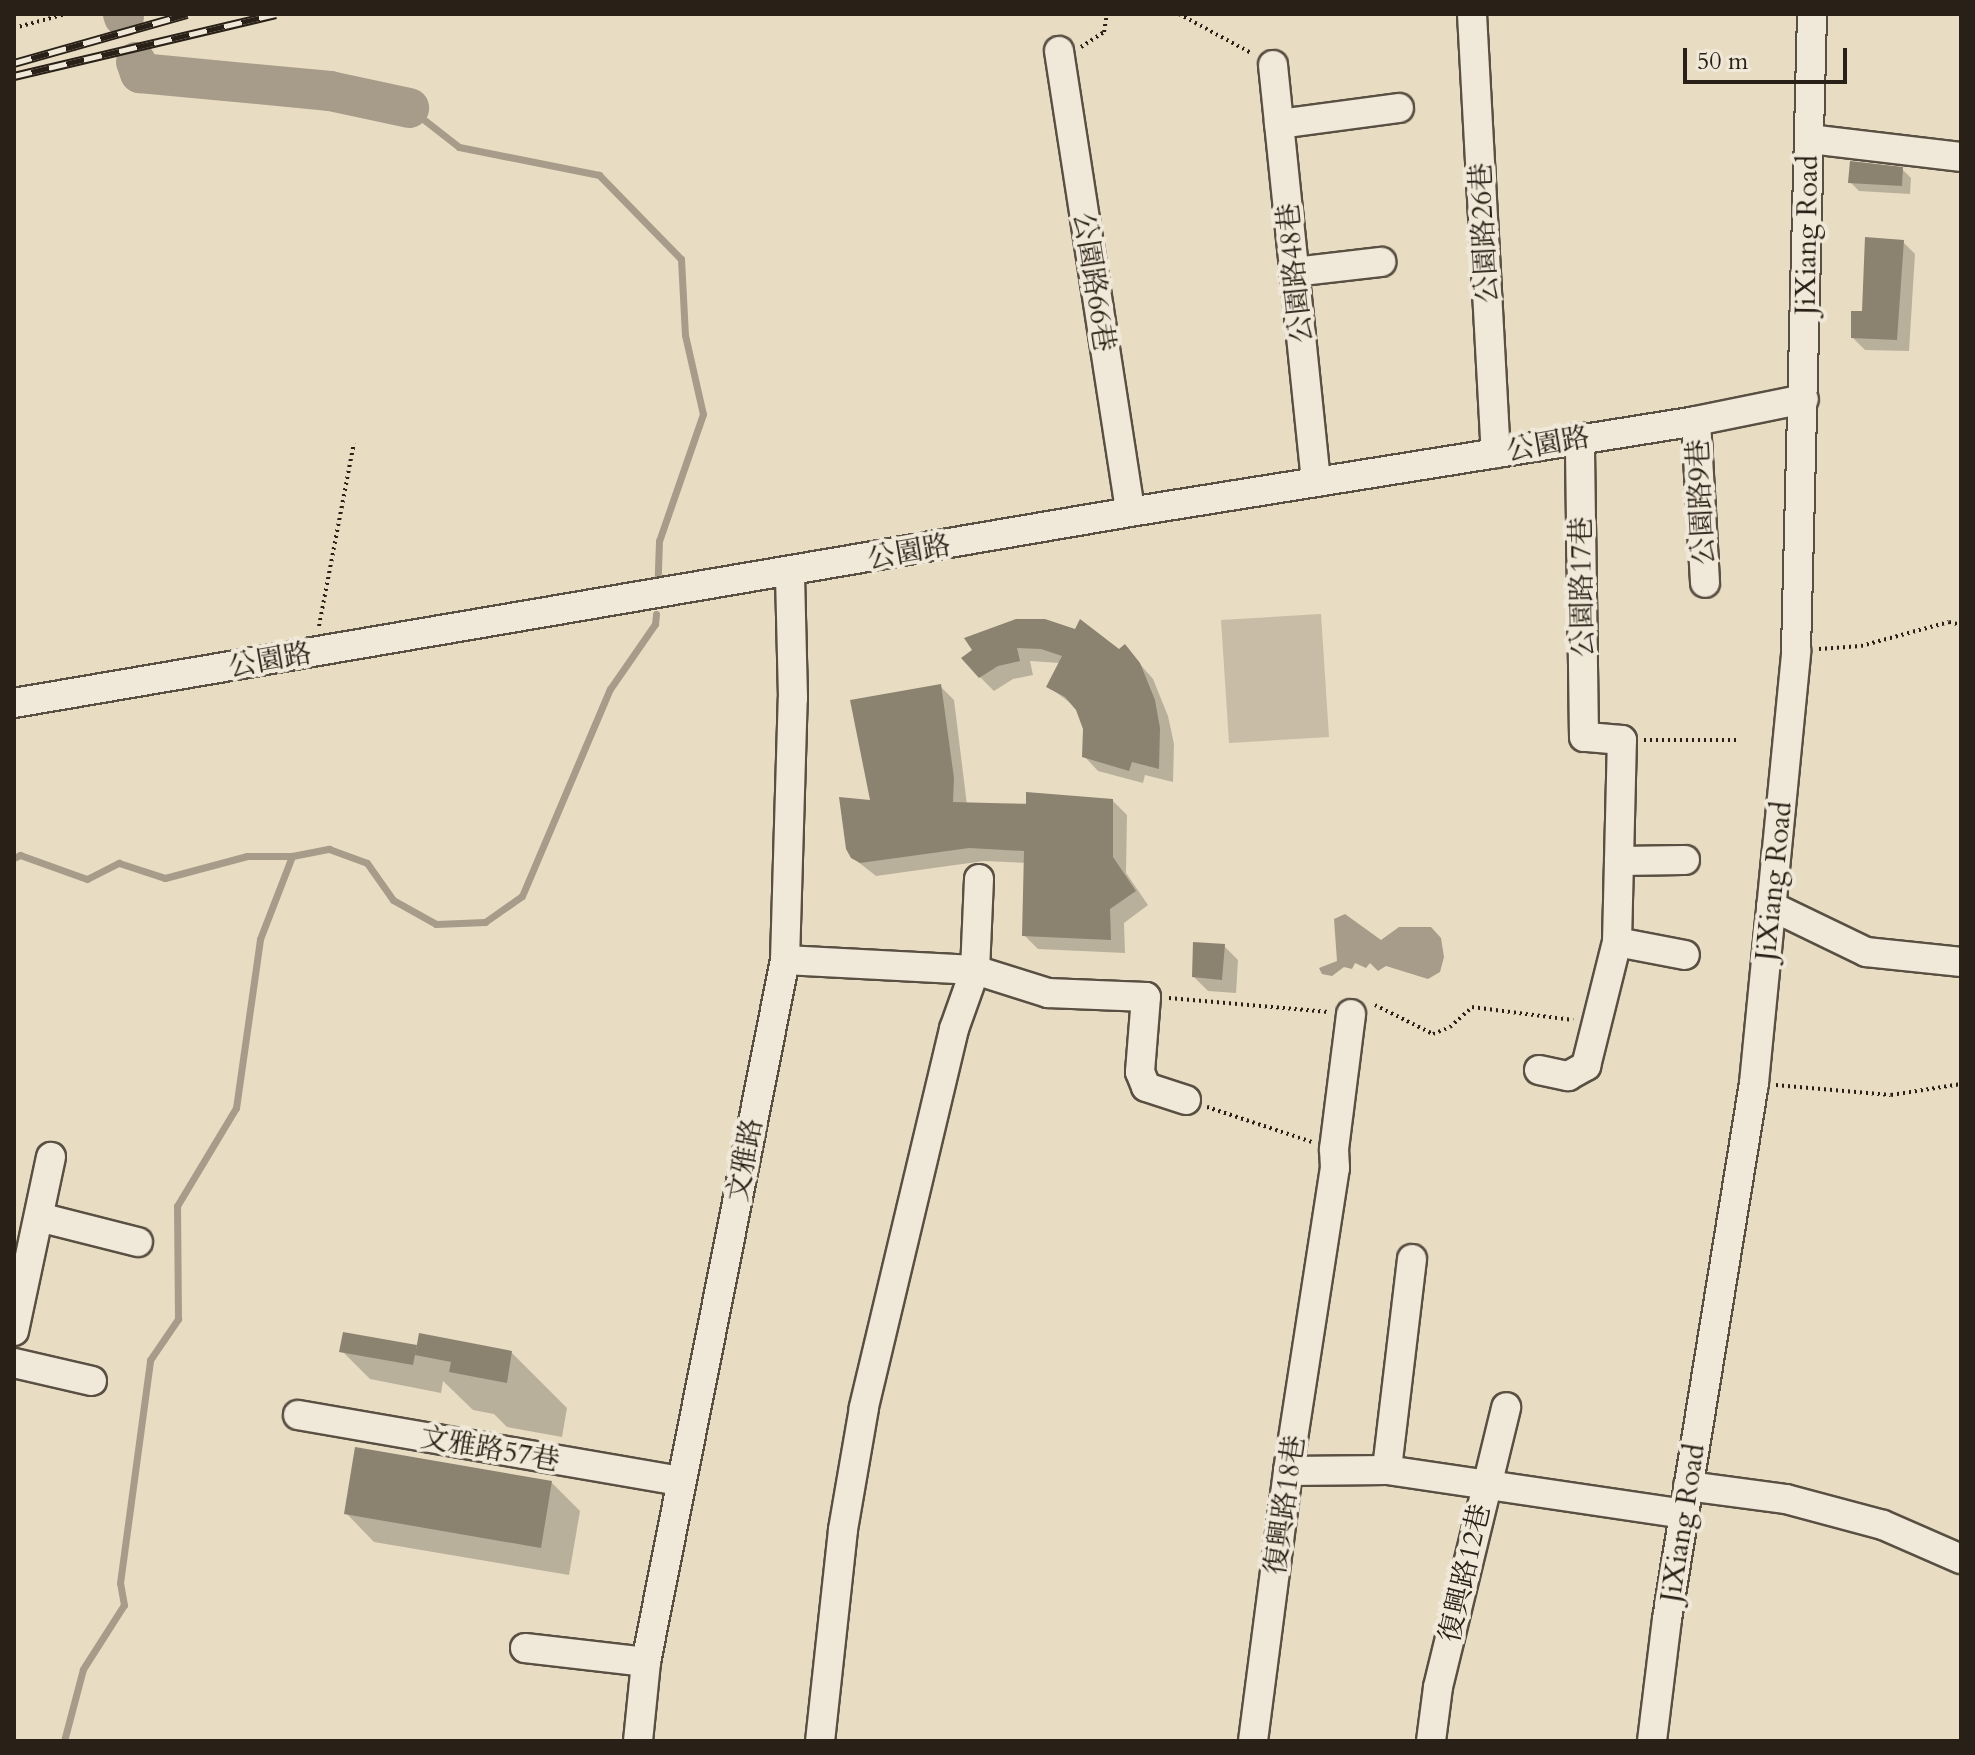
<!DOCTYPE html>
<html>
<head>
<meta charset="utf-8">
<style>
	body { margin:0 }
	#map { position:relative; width:1975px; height:1755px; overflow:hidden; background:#e8dcc3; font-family:Cardo,"Noto Serif TC",serif }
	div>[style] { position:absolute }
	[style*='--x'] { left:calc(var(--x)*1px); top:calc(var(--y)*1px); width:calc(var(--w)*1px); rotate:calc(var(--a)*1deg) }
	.green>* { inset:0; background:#c8bca6 }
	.water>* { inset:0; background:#a79c89 }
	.shadow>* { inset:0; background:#0003 }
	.stream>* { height:7px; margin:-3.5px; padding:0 3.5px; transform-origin:3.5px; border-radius:3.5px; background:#a79c89 }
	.river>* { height:40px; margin:-20px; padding:0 20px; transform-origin:20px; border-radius:20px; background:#a79c89 }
	.building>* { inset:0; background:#8c8270 }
	.path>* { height:4px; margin-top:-2px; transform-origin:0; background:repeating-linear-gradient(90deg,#292017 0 2px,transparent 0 6px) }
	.roads { filter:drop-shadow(2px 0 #594f42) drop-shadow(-2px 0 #594f42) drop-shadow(0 2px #594f42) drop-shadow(0 -2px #594f42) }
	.minor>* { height:28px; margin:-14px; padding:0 14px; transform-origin:14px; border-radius:14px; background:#f0e8d8 }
	.rail>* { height:9px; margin-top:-4.5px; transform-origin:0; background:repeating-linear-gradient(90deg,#f0e8d8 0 18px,#292017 0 36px); box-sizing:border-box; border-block:2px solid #292017 }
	span { translate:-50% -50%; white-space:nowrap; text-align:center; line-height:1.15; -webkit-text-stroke:8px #f0e8d8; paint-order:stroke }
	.street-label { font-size:28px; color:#292017 }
	.frame { position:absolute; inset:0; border:16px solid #292017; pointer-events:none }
	.scale { position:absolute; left:1683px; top:48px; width:164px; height:36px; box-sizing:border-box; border:4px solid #292017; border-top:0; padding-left:10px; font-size:24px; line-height:28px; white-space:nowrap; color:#292017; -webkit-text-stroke:6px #f0e8d8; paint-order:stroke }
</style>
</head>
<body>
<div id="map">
	<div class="green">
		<i style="clip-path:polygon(1321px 614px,1329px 737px,1229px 743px,1221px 620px)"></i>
	</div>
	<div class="water">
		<i style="clip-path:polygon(1345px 914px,1381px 940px,1399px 927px,1431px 927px,1441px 938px,1444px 957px,1440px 972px,1428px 979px,1386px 966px,1378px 971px,1370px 963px,1366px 968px,1355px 963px,1352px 969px,1344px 967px,1332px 976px,1322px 974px,1319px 968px,1337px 961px,1334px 919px)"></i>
	</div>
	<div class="shadow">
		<i style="clip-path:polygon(1902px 169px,1911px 178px,1910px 194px,1859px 191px,1850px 182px)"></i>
		<i style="clip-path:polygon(1903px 242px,1915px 254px,1909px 351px,1865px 350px,1853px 338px)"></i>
		<i style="clip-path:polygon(967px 639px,1119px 652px,1125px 647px,1153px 679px,1168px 716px,1174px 744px,1173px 782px,1145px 775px,1143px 783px,1098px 771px,1084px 756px,1085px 728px,1077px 708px,1049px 687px,1060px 663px,1030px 661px,1033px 675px,1013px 679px,994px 691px,980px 677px,975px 650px)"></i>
		<i style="clip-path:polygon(940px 686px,954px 700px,967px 805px,1113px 801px,1127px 815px,1126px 873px,1148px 905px,1124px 923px,1125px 953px,1038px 949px,1024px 935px,1026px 863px,984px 861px,876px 876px,852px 857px,873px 803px)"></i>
		<i style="clip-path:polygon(1224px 946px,1238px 960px,1236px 993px,1208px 991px,1194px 977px)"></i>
		<i style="clip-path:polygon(418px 1348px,511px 1352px,567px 1408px,562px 1437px,507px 1427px,494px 1414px,473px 1410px,443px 1381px,441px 1393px,370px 1379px,342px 1351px)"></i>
		<i style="clip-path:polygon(551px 1482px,580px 1511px,569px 1575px,374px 1542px,346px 1513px)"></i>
	</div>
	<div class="stream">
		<i style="--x:409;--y:108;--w:63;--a:38"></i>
		<i style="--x:459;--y:147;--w:143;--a:11.3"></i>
		<i style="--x:599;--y:175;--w:117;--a:45.7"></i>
		<i style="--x:681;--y:259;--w:76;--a:87"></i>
		<i style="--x:685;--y:335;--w:81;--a:77.2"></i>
		<i style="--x:703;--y:414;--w:134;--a:109.1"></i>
		<i style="--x:659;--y:541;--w:36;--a:92"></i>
		<i style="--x:14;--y:858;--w:7;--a:-27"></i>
		<i style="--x:20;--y:855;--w:71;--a:19.7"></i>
		<i style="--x:87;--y:879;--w:36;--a:-27"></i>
		<i style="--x:119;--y:863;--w:48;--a:18.1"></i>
		<i style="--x:165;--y:878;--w:85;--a:-15"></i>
		<i style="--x:247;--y:856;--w:45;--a:0"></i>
		<i style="--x:64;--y:1741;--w:74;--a:-75.2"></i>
		<i style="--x:83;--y:1669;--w:76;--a:-57.4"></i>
		<i style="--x:124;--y:1605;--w:22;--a:-100"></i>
		<i style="--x:120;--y:1583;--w:225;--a:-82.3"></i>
		<i style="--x:150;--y:1360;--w:50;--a:-55.7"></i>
		<i style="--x:178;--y:1319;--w:113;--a:-90.5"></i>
		<i style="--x:177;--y:1206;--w:114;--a:-59"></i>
		<i style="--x:236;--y:1108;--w:171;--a:-81.9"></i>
		<i style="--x:260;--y:939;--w:89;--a:-68.9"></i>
		<i style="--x:292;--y:856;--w:38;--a:-11"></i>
		<i style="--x:329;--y:849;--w:40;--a:20.2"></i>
		<i style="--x:367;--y:863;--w:45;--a:54.9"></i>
		<i style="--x:393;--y:900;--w:49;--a:29.2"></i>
		<i style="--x:436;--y:924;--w:49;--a:-2.3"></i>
		<i style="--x:485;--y:922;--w:45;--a:-35.1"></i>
		<i style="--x:522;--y:896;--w:225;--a:-67"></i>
		<i style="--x:610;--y:689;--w:79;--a:-55.3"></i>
		<i style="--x:655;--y:624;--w:10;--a:-84"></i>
	</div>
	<div class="river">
		<i style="--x:123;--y:14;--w:3;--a:72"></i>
		<i style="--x:136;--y:62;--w:12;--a:70"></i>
		<i style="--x:140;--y:73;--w:191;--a:5.4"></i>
		<i style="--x:330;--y:91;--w:81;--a:12.1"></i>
	</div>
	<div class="building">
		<i style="clip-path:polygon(1850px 161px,1903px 167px,1902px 186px,1848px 183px)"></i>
		<i style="clip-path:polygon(1865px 237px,1904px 240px,1897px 340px,1851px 338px,1851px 311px,1862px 311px)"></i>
		<i style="clip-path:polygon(1016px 619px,1045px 619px,1075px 629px,1080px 619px,1119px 649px,1125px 644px,1140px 663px,1155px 700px,1160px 728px,1159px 769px,1132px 762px,1129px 771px,1082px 757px,1083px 729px,1076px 710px,1065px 697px,1046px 687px,1062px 656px,1041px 649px,1017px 648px,1020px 661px,998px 666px,979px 678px,961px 658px,972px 650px,964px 638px)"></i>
		<i style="clip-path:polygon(941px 684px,954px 778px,953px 802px,1026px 804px,1026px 792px,1113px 799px,1113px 857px,1136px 891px,1110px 909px,1111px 940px,1022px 936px,1024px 851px,969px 848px,860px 863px,851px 858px,846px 849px,839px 797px,870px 800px,850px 700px)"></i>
		<i style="clip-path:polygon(1193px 942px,1225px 944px,1222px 980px,1192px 977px)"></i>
		<i style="clip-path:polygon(343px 1332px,417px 1345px,413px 1365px,339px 1352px)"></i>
		<i style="clip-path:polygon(419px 1333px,512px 1351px,507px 1383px,449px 1372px,451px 1362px,415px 1355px)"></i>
		<i style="clip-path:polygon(355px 1447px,552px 1481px,541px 1548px,344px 1514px)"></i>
	</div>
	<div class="path">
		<i style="--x:1179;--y:14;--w:82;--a:28.4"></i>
		<i style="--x:14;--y:28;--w:54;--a:-15.1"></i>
		<i style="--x:1081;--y:47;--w:27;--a:-33"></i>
		<i style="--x:1104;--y:32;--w:18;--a:-81"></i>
		<i style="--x:319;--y:626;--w:186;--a:-79.2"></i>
		<i style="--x:1819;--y:649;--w:42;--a:-4.1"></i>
		<i style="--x:1861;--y:646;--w:91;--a:-15.3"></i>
		<i style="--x:1949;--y:622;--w:12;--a:14"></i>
		<i style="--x:1644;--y:740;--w:96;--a:0"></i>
		<i style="--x:1169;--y:998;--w:160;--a:5"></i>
		<i style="--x:1375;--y:1005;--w:65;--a:26.6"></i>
		<i style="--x:1433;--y:1034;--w:18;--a:-22"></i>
		<i style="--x:1450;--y:1027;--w:30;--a:-42"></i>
		<i style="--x:1472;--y:1007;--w:102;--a:7.3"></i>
		<i style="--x:1776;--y:1085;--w:115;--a:5"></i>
		<i style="--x:1891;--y:1095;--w:71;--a:-8.9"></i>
		<i style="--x:1207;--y:1107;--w:111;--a:18.4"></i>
	</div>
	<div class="roads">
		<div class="minor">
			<i style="--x:1472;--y:14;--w:440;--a:86.9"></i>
			<i style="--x:1059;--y:51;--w:466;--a:81.2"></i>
			<i style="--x:1273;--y:65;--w:419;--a:84.1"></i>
			<i style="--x:1279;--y:124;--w:121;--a:-7.6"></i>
			<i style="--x:1810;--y:139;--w:152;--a:6.8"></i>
			<i style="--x:1294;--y:272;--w:88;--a:-6.6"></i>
			<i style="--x:1696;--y:421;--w:162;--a:86.8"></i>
			<i style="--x:14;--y:703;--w:1132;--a:-9.71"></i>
			<i style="--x:1130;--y:512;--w:573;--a:-9.13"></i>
			<i style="--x:1696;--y:421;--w:110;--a:-11.5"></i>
			<i style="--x:1619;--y:861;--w:66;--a:-0.9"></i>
			<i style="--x:979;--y:879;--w:91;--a:92.5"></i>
			<i style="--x:975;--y:970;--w:77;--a:17.5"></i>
			<i style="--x:1048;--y:993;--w:98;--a:2.3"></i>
			<i style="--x:1146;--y:997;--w:75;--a:94.6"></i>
			<i style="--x:1140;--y:1072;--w:16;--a:68"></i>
			<i style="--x:1146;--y:1087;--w:42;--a:18"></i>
			<i style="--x:1771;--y:906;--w:106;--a:25.8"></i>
			<i style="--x:1866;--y:952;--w:96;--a:6"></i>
			<i style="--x:1617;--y:942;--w:69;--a:10.8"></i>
			<i style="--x:785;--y:960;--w:190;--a:3"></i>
			<i style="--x:975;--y:970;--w:63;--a:109.6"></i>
			<i style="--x:954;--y:1029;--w:390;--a:103.4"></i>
			<i style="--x:864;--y:1408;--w:124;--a:99.8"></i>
			<i style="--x:843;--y:1530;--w:212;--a:96.2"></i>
			<i style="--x:1539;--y:1070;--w:30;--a:12"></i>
			<i style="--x:1568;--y:1076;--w:21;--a:-29"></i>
			<i style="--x:1586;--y:1066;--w:128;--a:-76"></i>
			<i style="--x:1617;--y:942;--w:202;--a:-88.6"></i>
			<i style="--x:1622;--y:740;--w:38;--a:-175"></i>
			<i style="--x:1584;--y:737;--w:300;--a:-90.8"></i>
			<i style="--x:39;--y:1217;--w:102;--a:14.2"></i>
			<i style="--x:1412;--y:1259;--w:212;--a:96.8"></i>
			<i style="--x:1387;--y:1470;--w:300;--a:8.4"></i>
			<i style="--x:14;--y:1331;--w:178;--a:-78"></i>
			<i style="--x:14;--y:1363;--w:80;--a:13"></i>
			<i style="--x:298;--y:1415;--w:389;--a:9.8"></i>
			<i style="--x:1288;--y:1471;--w:99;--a:-0.6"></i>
			<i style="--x:1688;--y:1486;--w:99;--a:7.6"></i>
			<i style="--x:1786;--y:1499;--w:100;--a:15"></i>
			<i style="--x:1883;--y:1525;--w:85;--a:23.6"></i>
			<i style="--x:525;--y:1648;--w:122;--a:6.6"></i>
			<i style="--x:638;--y:1741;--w:79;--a:-84.2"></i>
			<i style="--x:646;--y:1662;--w:716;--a:-78.8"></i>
			<i style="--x:785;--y:960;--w:262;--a:-88.3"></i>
			<i style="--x:793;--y:698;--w:125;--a:-91.4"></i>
			<i style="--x:1253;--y:1741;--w:272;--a:-82.6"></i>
			<i style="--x:1288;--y:1471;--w:307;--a:-81.2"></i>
			<i style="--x:1335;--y:1168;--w:19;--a:-93"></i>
			<i style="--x:1334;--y:1149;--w:136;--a:-82.8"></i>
			<i style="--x:1431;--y:1741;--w:54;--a:-82.6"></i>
			<i style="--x:1438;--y:1687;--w:288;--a:-76.3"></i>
			<i style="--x:1652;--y:1741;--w:123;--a:-83"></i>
			<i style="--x:1667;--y:1619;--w:543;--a:-80.78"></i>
			<i style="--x:1754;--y:1083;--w:434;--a:-84.4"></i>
			<i style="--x:1796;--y:651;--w:637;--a:-88.56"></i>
		</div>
	</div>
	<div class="rail">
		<i style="--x:14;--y:63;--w:180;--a:-15.8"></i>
		<i style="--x:14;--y:76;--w:269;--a:-13.3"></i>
	</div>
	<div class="street-label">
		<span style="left:1484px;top:233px;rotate:-93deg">公園路26巷</span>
		<span style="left:1807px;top:235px;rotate:-89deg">JiXiang Road</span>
		<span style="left:1295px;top:273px;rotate:-96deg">公園路48巷</span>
		<span style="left:1094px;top:282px;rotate:81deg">公園路66巷</span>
		<span style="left:1548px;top:444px;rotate:-10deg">公園路</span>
		<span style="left:1701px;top:502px;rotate:-93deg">公園路9巷</span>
		<span style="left:909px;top:552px;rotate:-10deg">公園路</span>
		<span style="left:1582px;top:587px;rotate:-91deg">公園路17巷</span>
		<span style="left:270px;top:660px;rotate:-10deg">公園路</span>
		<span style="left:1774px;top:881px;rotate:-84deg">JiXiang Road</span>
		<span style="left:745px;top:1160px;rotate:-79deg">文雅路</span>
		<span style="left:490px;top:1449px;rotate:10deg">文雅路57巷</span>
		<span style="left:1285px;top:1505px;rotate:-82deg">復興路18巷</span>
		<span style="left:1683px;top:1523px;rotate:-81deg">JiXiang Road</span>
		<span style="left:1465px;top:1573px;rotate:-77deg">復興路12巷</span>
	</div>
	<div class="frame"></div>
	<div class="scale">50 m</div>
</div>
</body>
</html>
